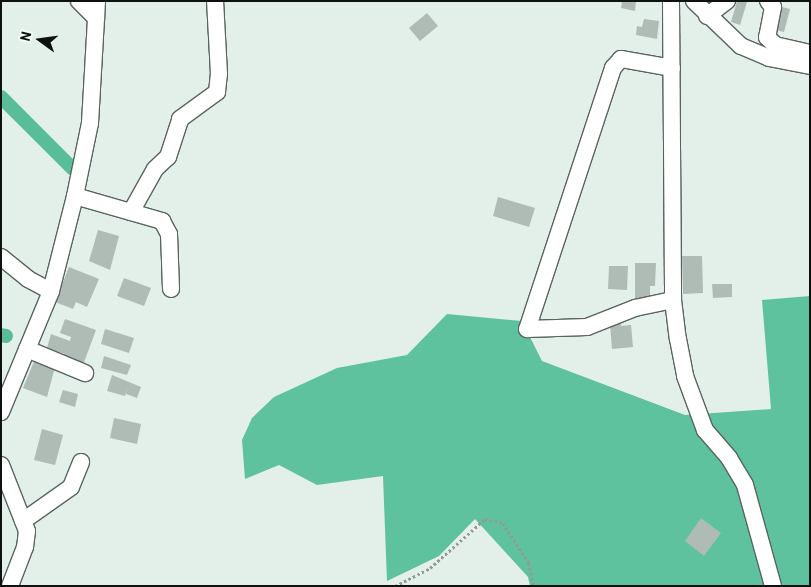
<!DOCTYPE html>
<html>
<head>
<meta charset="utf-8">
<style>
	body { margin:0 }
	#map { position:relative; width:811px; height:587px; overflow:hidden; background:#e3efe9; font-family:Barlow,sans-serif }
	div>[style] { position:absolute }
	[style*='--x'] { left:calc(var(--x)*1px); top:calc(var(--y)*1px); width:calc(var(--w)*1px); rotate:calc(var(--a)*1deg) }
	.forest>* { inset:0; background:#5dc29d }
	.canal>* { height:14px; margin:-7px; padding:0 7px; transform-origin:7px; border-radius:7px; background:#58bd98 }
	.building>* { inset:0; background:#afbbb5 }
	.path>* { height:2.5px; margin-top:-1.25px; transform-origin:0; background:repeating-linear-gradient(90deg,#919a95 0 2.5px,transparent 0 5px) }
	.roads { filter:drop-shadow(1px 0 #59645f) drop-shadow(-1px 0 #59645f) drop-shadow(0 1px #59645f) drop-shadow(0 -1px #59645f) }
	.minor>* { height:16px; margin:-8px; padding:0 8px; transform-origin:8px; border-radius:8px; background:#fff }
	span { translate:-50% -50%; white-space:nowrap; text-align:center; line-height:1.15; -webkit-text-stroke:4px #f0fdf7; paint-order:stroke }
	.frame { position:absolute; inset:0; border:2px solid #0d110f; pointer-events:none }
	.north { position:absolute; left:15px; top:15px; width:50px; height:50px; -webkit-text-stroke:4px #f0fdf7; paint-order:stroke; rotate:284deg; font-size:14px; font-weight:700; line-height:20px; text-align:center; color:#0d110f }
	.north::after { content:''; display:block; margin:auto; width:18px; height:22px; background:#0d110f; clip-path:polygon(50% 0,100% 100%,50% 72%,0 100%) }
</style>
</head>
<body>
<div id="map">
	<div class="forest">
		<i style="clip-path:polygon(810px 296px,810px 586px,530px 586px,528px 577px,475px 519px,439px 556px,387px 581px,383px 476px,317px 485px,279px 465px,245px 479px,242px 440px,252px 418px,274px 397px,337px 368px,407px 355px,447px 314px,522px 321px,542px 361px,685px 415px,771px 409px,762px 300px)"></i>
	</div>
	<div class="canal">
		<i style="--x:1;--y:97;--w:102;--a:45"></i>
		<i style="--x:1;--y:335;--w:5;--a:11"></i>
	</div>
	<div class="building">
		<i style="clip-path:polygon(622px 1px,636px 1px,635px 11px,621px 8px)"></i>
		<i style="clip-path:polygon(737px 1px,747px 2px,740px 25px,731px 22px)"></i>
		<i style="clip-path:polygon(782px 7px,790px 9px,784px 32px,776px 30px)"></i>
		<i style="clip-path:polygon(427px 13px,438px 26px,420px 41px,409px 28px)"></i>
		<i style="clip-path:polygon(644px 19px,659px 21px,657px 39px,636px 35px,637px 26px,642px 27px)"></i>
		<i style="clip-path:polygon(498px 197px,535px 208px,529px 227px,493px 216px)"></i>
		<i style="clip-path:polygon(98px 230px,119px 236px,110px 270px,89px 261px)"></i>
		<i style="clip-path:polygon(682px 256px,702px 256px,703px 293px,683px 294px)"></i>
		<i style="clip-path:polygon(635px 263px,656px 263px,655px 286px,650px 286px,650px 298px,635px 298px)"></i>
		<i style="clip-path:polygon(609px 266px,628px 266px,627px 290px,608px 289px)"></i>
		<i style="clip-path:polygon(69px 267px,99px 279px,87px 307px,76px 302px,73px 309px,55px 302px)"></i>
		<i style="clip-path:polygon(124px 278px,151px 288px,144px 306px,117px 296px)"></i>
		<i style="clip-path:polygon(712px 284px,732px 284px,732px 297px,713px 298px)"></i>
		<i style="clip-path:polygon(65px 319px,96px 330px,83px 365px,63px 358px,65px 354px,47px 348px,51px 334px,70px 341px,71px 337px,60px 333px)"></i>
		<i style="clip-path:polygon(621px 323px,621px 326px,631px 325px,633px 347px,612px 349px,610px 324px)"></i>
		<i style="clip-path:polygon(105px 329px,134px 338px,129px 353px,101px 344px)"></i>
		<i style="clip-path:polygon(104px 356px,131px 365px,127px 375px,101px 368px)"></i>
		<i style="clip-path:polygon(35px 359px,55px 367px,47px 397px,23px 388px)"></i>
		<i style="clip-path:polygon(112px 375px,141px 387px,137px 398px,126px 394px,128px 387px,125px 396px,107px 391px)"></i>
		<i style="clip-path:polygon(63px 390px,78px 394px,75px 407px,59px 402px)"></i>
		<i style="clip-path:polygon(114px 418px,141px 424px,137px 444px,110px 438px)"></i>
		<i style="clip-path:polygon(42px 429px,63px 435px,55px 465px,34px 460px)"></i>
		<i style="clip-path:polygon(701px 518px,721px 533px,704px 556px,685px 541px)"></i>
	</div>
	<div class="path">
		<i style="--x:395;--y:586;--w:39;--a:-27"></i>
		<i style="--x:430;--y:568;--w:74;--a:-41.7"></i>
		<i style="--x:485;--y:519;--w:18;--a:13"></i>
		<i style="--x:503;--y:523;--w:48;--a:57"></i>
		<i style="--x:529;--y:563;--w:24;--a:78"></i>
	</div>
	<div class="roads">
		<div class="minor">
			<i style="--x:79;--y:1;--w:24;--a:45"></i>
			<i style="--x:671;--y:1;--w:299;--a:89.6"></i>
			<i style="--x:673;--y:300;--w:39;--a:83"></i>
			<i style="--x:678;--y:339;--w:38;--a:79"></i>
			<i style="--x:685;--y:376;--w:58;--a:69.7"></i>
			<i style="--x:705;--y:430;--w:37;--a:49"></i>
			<i style="--x:729;--y:458;--w:31;--a:59"></i>
			<i style="--x:745;--y:485;--w:105;--a:74.5"></i>
			<i style="--x:694;--y:1;--w:65;--a:43.8"></i>
			<i style="--x:741;--y:46;--w:30;--a:23"></i>
			<i style="--x:769;--y:58;--w:42;--a:11"></i>
			<i style="--x:768;--y:1;--w:8;--a:50"></i>
			<i style="--x:773;--y:7;--w:31;--a:101"></i>
			<i style="--x:767;--y:37;--w:11;--a:45"></i>
			<i style="--x:775;--y:45;--w:36;--a:13"></i>
			<i style="--x:707;--y:16;--w:25;--a:-37"></i>
			<i style="--x:672;--y:68;--w:52;--a:-170"></i>
			<i style="--x:621;--y:59;--w:12;--a:132"></i>
			<i style="--x:613;--y:68;--w:275;--a:108.2"></i>
			<i style="--x:527;--y:329;--w:60;--a:-1.9"></i>
			<i style="--x:587;--y:327;--w:52;--a:-21.6"></i>
			<i style="--x:635;--y:308;--w:39;--a:-12"></i>
			<i style="--x:75;--y:196;--w:91;--a:16"></i>
			<i style="--x:162;--y:221;--w:15;--a:62"></i>
			<i style="--x:169;--y:234;--w:55;--a:87.9"></i>
			<i style="--x:131;--y:212;--w:49;--a:-60.8"></i>
			<i style="--x:155;--y:169;--w:18;--a:-43"></i>
			<i style="--x:168;--y:157;--w:40;--a:-72"></i>
			<i style="--x:180;--y:119;--w:46;--a:-36.1"></i>
			<i style="--x:217;--y:92;--w:18;--a:-84"></i>
			<i style="--x:219;--y:74;--w:73;--a:-93.1"></i>
			<i style="--x:1;--y:257;--w:35;--a:39"></i>
			<i style="--x:28;--y:279;--w:26;--a:28"></i>
			<i style="--x:27;--y:349;--w:63;--a:22.5"></i>
			<i style="--x:1;--y:412;--w:131;--a:-67.5"></i>
			<i style="--x:51;--y:291;--w:98;--a:-75.8"></i>
			<i style="--x:75;--y:196;--w:75;--a:-78.4"></i>
			<i style="--x:90;--y:123;--w:122;--a:-86.7"></i>
			<i style="--x:1;--y:465;--w:71;--a:68.5"></i>
			<i style="--x:27;--y:531;--w:16;--a:97"></i>
			<i style="--x:25;--y:547;--w:42;--a:111"></i>
			<i style="--x:23;--y:521;--w:59;--a:-35.3"></i>
			<i style="--x:71;--y:487;--w:27;--a:-68"></i>
		</div>
	</div>
	<div class="frame"></div>
	<div class="north">N</div>
</div>
</body>
</html>
